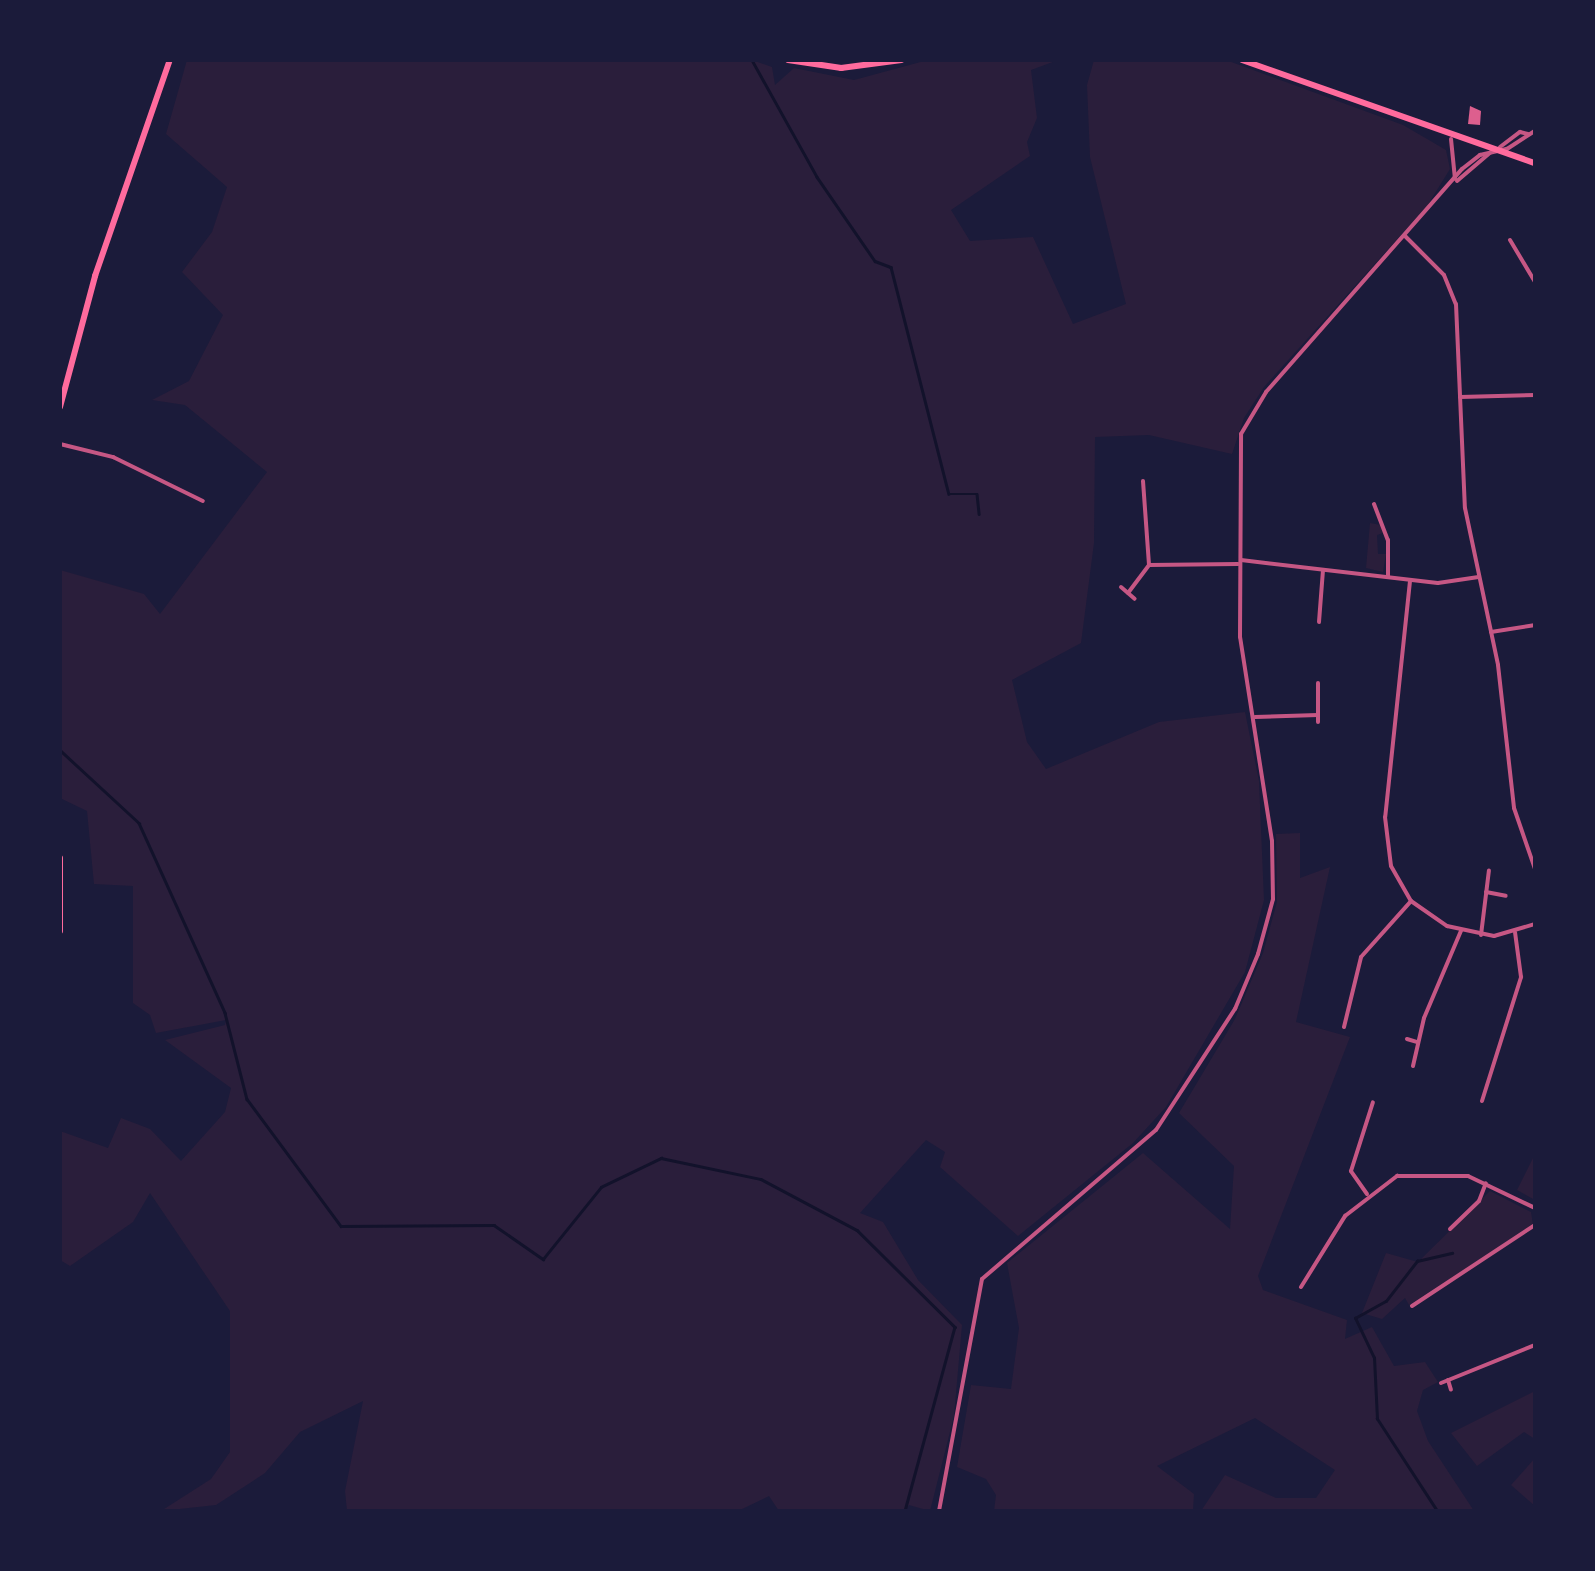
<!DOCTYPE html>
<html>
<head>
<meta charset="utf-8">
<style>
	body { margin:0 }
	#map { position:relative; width:1595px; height:1571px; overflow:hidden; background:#1b1b3a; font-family:Rubik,sans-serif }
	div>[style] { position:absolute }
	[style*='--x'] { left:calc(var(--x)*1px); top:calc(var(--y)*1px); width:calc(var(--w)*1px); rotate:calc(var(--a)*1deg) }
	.green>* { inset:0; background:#2a1e3b }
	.stream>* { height:2.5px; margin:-1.25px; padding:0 1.25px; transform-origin:1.25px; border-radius:1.25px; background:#12122b }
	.building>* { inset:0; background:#dd5f8e }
	.minor>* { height:4px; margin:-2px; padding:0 2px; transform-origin:2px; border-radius:2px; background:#c65784 }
	.trunk>* { height:6px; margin:-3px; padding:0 3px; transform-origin:3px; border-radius:3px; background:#ff6b9d }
	span { translate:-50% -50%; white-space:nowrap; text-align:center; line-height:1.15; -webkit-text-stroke:8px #1b1b3a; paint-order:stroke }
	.frame { position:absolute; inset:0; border:62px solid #1b1b3a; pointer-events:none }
</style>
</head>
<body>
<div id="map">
	<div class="green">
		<i style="clip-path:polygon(187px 60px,752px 60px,772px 67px,775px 85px,794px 68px,854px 80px,928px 60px,1058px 60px,1031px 70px,1037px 118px,1027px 142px,1030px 156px,951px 210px,970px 241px,1033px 237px,1073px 324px,1126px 304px,1090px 157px,1087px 85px,1094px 60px,1226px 60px,1403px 125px,1446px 150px,1450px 169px,1427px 206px,1264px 387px,1244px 418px,1232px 454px,1149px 435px,1095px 437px,1094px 543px,1081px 643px,1012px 680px,1027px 742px,1046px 769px,1159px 722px,1245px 712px,1259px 781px,1264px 900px,1245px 972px,1166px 1107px,1133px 1143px,1018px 1236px,940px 1167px,945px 1152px,926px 1140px,860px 1213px,883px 1222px,918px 1280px,962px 1325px,954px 1416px,930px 1511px,909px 1505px,905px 1511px,779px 1511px,769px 1496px,738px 1511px,347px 1511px,345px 1491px,363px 1401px,300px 1432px,265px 1473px,216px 1505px,161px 1511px,211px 1479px,230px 1452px,230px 1311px,150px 1193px,133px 1222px,70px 1266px,60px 1260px,60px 1131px,108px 1148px,121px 1118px,150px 1129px,181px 1161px,225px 1112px,231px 1088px,165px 1040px,225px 1025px,226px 1020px,156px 1033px,150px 1015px,133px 1003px,133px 886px,94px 884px,87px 811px,60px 798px,60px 570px,144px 594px,160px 614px,267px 472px,185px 405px,152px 400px,189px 381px,223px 315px,182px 272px,212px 232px,227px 187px,166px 134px)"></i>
		<i style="clip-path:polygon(1370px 523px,1381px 525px,1383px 533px,1377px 535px,1378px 554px,1386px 554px,1383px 572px,1366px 568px)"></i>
		<i style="clip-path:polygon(1300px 833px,1300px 878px,1330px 867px,1296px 1022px,1350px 1037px,1258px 1276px,1263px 1290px,1347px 1320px,1345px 1339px,1372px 1327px,1394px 1366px,1425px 1362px,1438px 1382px,1423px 1390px,1417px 1411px,1428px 1441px,1474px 1511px,1201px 1511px,1225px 1475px,1276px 1498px,1316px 1498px,1335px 1470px,1255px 1418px,1157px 1466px,1194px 1494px,1193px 1511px,994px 1511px,996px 1495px,986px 1479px,957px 1467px,971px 1385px,1011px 1389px,1019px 1328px,1007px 1263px,1143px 1153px,1230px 1229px,1234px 1166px,1179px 1113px,1235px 1019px,1263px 953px,1277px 902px,1276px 834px)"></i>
		<i style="clip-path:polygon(1535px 1154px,1535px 1200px,1517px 1190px)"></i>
		<i style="clip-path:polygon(1490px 1191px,1531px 1212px,1533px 1225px,1409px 1305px,1405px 1298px,1382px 1319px,1362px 1313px,1386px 1253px,1418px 1262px)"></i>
		<i style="clip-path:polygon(1535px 1391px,1535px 1439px,1524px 1432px,1477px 1466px,1451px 1433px)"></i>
		<i style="clip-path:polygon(1535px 1458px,1535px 1506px,1511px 1485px)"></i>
	</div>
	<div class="stream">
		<i style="--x:752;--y:60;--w:134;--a:60.9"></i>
		<i style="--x:817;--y:177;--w:102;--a:55.4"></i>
		<i style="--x:875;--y:261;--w:17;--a:21"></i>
		<i style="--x:891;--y:267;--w:234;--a:75.7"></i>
		<i style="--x:949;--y:494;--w:28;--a:0"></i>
		<i style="--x:977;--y:494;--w:20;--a:84"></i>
		<i style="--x:60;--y:750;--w:108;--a:42.7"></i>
		<i style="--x:139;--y:823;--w:209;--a:65.6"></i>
		<i style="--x:225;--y:1013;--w:89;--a:75.7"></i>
		<i style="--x:247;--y:1099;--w:158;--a:53.5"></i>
		<i style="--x:341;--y:1226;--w:153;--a:-0.4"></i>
		<i style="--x:494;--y:1225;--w:60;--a:34.8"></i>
		<i style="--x:543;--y:1259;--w:92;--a:-51.1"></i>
		<i style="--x:601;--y:1187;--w:67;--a:-25.8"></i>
		<i style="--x:661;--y:1158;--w:102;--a:11.9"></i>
		<i style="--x:761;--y:1179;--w:109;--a:28"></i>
		<i style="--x:857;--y:1230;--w:138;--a:44.7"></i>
		<i style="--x:955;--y:1327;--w:191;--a:105.2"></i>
		<i style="--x:1437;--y:1511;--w:110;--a:-123.1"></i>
		<i style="--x:1377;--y:1419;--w:61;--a:-92.8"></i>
		<i style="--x:1374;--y:1358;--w:44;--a:-115.4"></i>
		<i style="--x:1355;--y:1318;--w:35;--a:-29"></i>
		<i style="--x:1386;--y:1301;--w:51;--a:-52.2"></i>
		<i style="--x:1417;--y:1261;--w:36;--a:-13"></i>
	</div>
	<div class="building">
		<i style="clip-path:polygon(1470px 106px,1481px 111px,1480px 125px,1468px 124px)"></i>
	</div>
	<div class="minor">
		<i style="--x:1451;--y:139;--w:40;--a:84.3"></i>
		<i style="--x:1500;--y:147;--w:25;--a:-37"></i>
		<i style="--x:1520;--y:132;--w:8;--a:14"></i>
		<i style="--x:1457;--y:181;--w:45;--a:-40.5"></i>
		<i style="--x:1405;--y:236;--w:55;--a:45"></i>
		<i style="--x:1444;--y:275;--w:31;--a:68"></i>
		<i style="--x:1456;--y:304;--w:204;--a:87.5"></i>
		<i style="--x:1465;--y:508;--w:160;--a:78.1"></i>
		<i style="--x:1498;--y:665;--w:144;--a:83.6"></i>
		<i style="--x:1514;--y:808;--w:65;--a:71"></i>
		<i style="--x:1510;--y:240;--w:49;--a:59.2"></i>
		<i style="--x:1460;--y:397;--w:75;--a:-1.5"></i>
		<i style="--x:60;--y:444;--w:55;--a:13.8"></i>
		<i style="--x:113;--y:457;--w:100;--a:26.1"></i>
		<i style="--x:1143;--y:481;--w:84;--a:85.9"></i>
		<i style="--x:1149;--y:565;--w:89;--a:-0.6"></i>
		<i style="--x:1374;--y:504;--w:39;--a:69"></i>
		<i style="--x:1388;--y:540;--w:37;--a:90"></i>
		<i style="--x:1241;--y:560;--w:198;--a:6.7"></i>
		<i style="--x:1438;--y:583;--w:41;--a:-8.3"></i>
		<i style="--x:1410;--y:581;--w:237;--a:96"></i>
		<i style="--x:1385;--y:817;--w:49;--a:83"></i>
		<i style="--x:1391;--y:866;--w:40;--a:60.3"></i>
		<i style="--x:1411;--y:901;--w:44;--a:34.8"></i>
		<i style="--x:1447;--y:926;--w:48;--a:12"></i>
		<i style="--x:1494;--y:936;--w:43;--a:-16.3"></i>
		<i style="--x:1121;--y:587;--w:18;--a:41"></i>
		<i style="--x:1128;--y:593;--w:35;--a:-53"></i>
		<i style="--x:1319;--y:622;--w:52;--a:-85.6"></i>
		<i style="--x:1491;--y:632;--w:45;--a:-9"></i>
		<i style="--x:1318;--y:683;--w:39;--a:90"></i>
		<i style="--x:1255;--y:717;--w:63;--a:-1.8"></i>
		<i style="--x:1486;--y:892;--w:20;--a:11"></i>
		<i style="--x:1481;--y:935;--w:65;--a:-83"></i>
		<i style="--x:1344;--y:1027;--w:72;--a:-76.3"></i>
		<i style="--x:1361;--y:957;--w:75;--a:-48.2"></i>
		<i style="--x:1407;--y:1039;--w:10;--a:17"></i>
		<i style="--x:1413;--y:1066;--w:49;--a:-77.1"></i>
		<i style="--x:1424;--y:1018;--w:95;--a:-67"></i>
		<i style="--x:1482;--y:1101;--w:130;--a:-72.5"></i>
		<i style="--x:1521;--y:977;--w:45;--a:-97.6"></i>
		<i style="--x:1367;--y:1194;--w:28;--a:-125"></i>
		<i style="--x:1351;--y:1171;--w:72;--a:-72.3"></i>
		<i style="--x:1450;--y:1229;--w:40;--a:-44"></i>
		<i style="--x:1479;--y:1201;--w:19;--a:-69"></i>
		<i style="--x:1301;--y:1287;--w:84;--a:-58.2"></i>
		<i style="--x:1345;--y:1216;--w:66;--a:-37.6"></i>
		<i style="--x:1397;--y:1176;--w:71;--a:0"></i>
		<i style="--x:1468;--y:1176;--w:74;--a:25.5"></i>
		<i style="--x:1412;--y:1306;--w:147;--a:-33.4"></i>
		<i style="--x:1448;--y:1380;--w:10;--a:73"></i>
		<i style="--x:1441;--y:1383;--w:101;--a:-22"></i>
		<i style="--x:939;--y:1511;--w:236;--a:-79.5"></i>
		<i style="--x:982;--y:1279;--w:229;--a:-40.6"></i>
		<i style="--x:1156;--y:1130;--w:145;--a:-56.9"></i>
		<i style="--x:1235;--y:1009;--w:60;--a:-67.3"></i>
		<i style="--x:1258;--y:954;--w:57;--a:-74.7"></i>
		<i style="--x:1273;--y:899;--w:58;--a:-91"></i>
		<i style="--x:1272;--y:841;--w:206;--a:-98.9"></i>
		<i style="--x:1240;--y:637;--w:203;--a:-89.7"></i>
		<i style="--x:1241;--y:434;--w:49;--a:-59.2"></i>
		<i style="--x:1266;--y:392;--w:297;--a:-48.7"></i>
		<i style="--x:1462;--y:169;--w:23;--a:-38"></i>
		<i style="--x:1480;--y:155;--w:28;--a:-13"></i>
		<i style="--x:1507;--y:149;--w:33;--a:-33"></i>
	</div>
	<div class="trunk">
		<i style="--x:788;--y:60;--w:54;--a:8.6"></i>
		<i style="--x:841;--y:68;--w:61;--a:-7.6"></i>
		<i style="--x:1242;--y:60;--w:311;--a:19.4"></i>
		<i style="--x:60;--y:407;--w:136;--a:-75"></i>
		<i style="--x:95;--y:276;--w:229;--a:-70.9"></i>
		<i style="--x:60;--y:858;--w:73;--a:90"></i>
	</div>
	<div class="frame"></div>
</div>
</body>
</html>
